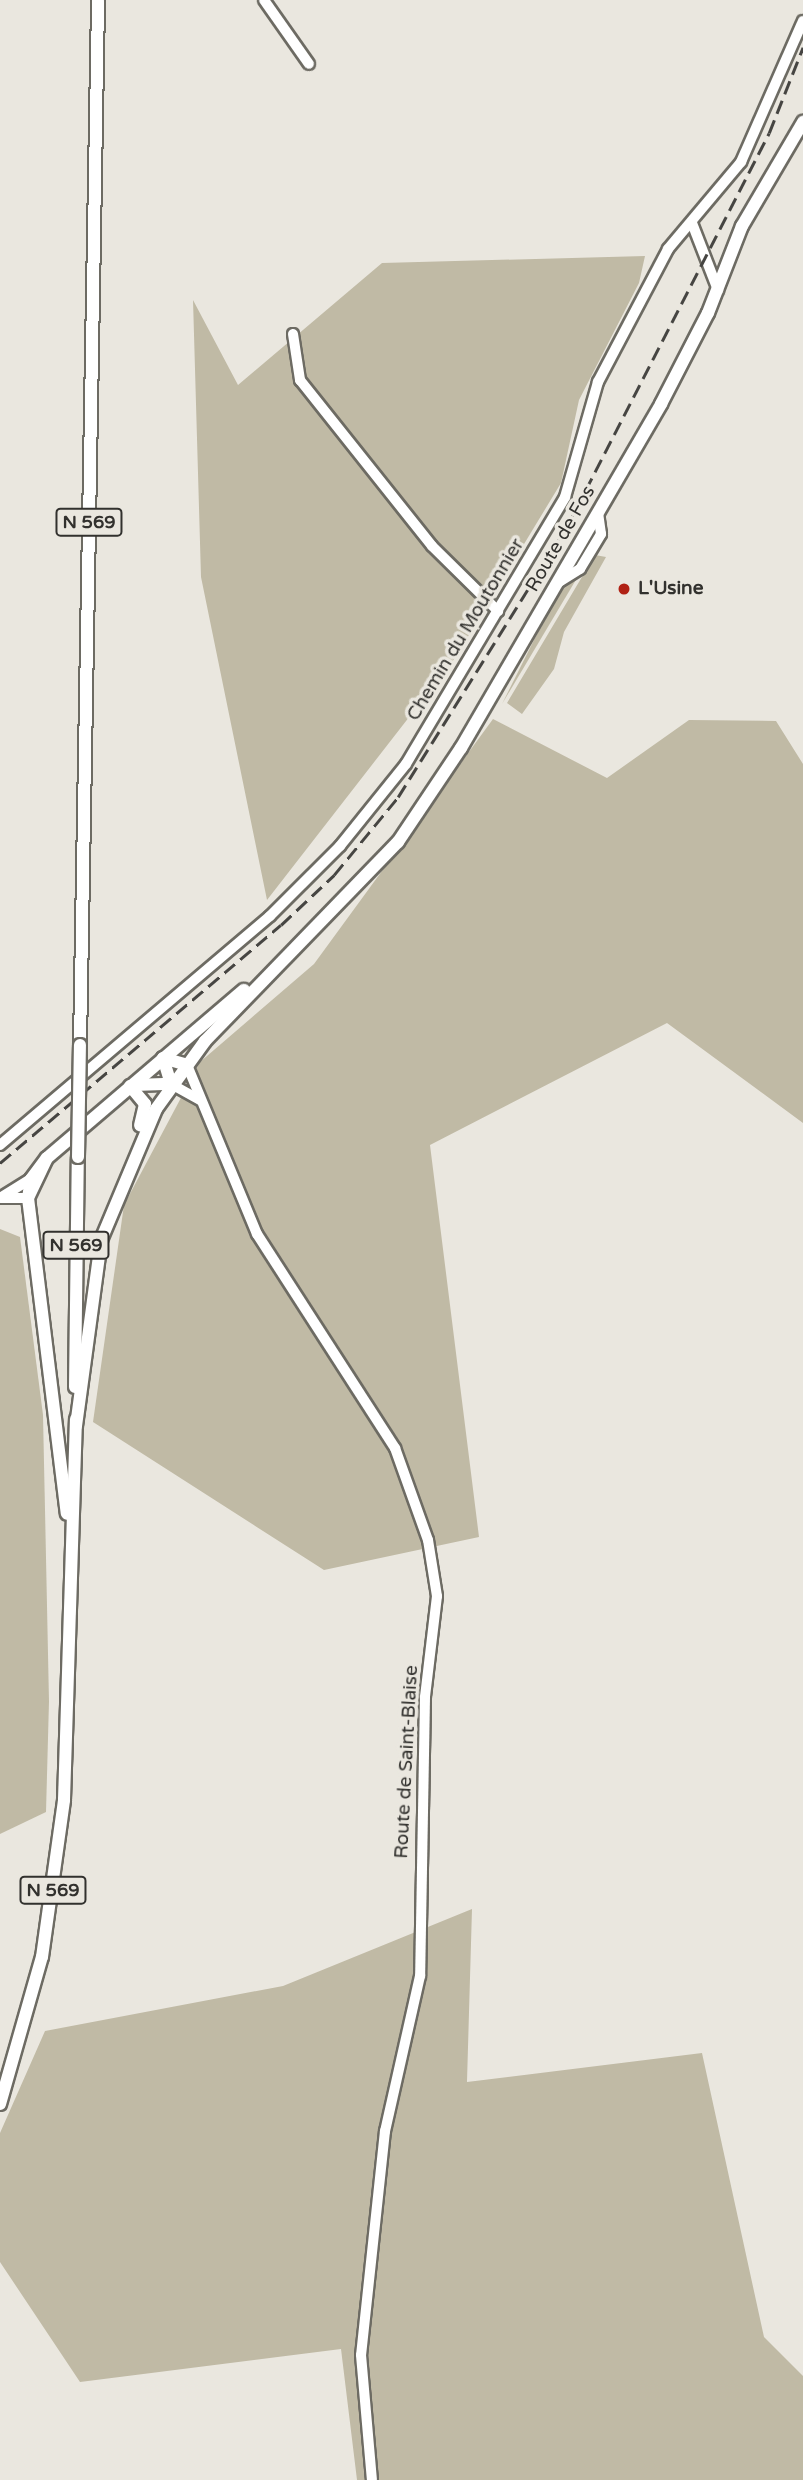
<!DOCTYPE html>
<html>
<head>
<meta charset="utf-8">
<style>
	body { margin:0 }
	#map { position:relative; width:803px; height:2480px; overflow:hidden; background:#eae7df; font-family:"Varela Round",sans-serif }
	div>[style] { position:absolute }
	[style*='--x'] { left:calc(var(--x)*1px); top:calc(var(--y)*1px); width:calc(var(--w)*1px); rotate:calc(var(--a)*1deg) }
	.green>* { inset:0; background:#c0baa5 }
	.roads { filter:drop-shadow(2px 0 #6d6b63) drop-shadow(-2px 0 #6d6b63) drop-shadow(0 2px #6d6b63) drop-shadow(0 -2px #6d6b63) }
	.minor>* { height:10px; margin:-5px; padding:0 5px; transform-origin:5px; border-radius:5px; background:#fff }
	.major>* { height:12px; margin:-6px; padding:0 6px; transform-origin:6px; border-radius:6px; background:#fff }
	.rail>* { height:2.5px; margin-top:-1.25px; transform-origin:0; background:repeating-linear-gradient(90deg,#464542 0 14px,transparent 0 21px) }
	.bridges { filter:drop-shadow(2px 0 #6d6b63) drop-shadow(-2px 0 #6d6b63) drop-shadow(0 2px #6d6b63) drop-shadow(0 -2px #6d6b63) }
	.major-bridge>* { height:12px; margin:-6px; padding:0 6px; transform-origin:6px; border-radius:6px; background:#fff }
	.dots>* { width:19px; height:19px; translate:-50% -50%; box-sizing:border-box; border:4px solid #eae7df; border-radius:50% }
	span { translate:-50% -50%; white-space:nowrap; text-align:center; line-height:1.15; -webkit-text-stroke:7px #eae7df; paint-order:stroke }
	.shield-label span { padding:2px 5px; background:#eae7df; border:2px solid; border-radius:5px; -webkit-text-stroke-width:0 }
	.shield-label { font-size:18px; color:#32312e; font-weight:700 }
	.street-label { font-size:19px; color:#32312e }
	.poi-label { font-size:19px; color:#32312e; font-weight:700 }
	.left { translate:0 -50%; text-align:left }
</style>
</head>
<body>
<div id="map">
	<div class="green">
		<i style="clip-path:polygon(645px 256px,639px 283px,579px 400px,561px 483px,455px 658px,267px 900px,201px 577px,193px 300px,238px 385px,382px 263px)"></i>
		<i style="clip-path:polygon(595px 555px,606px 557px,564px 632px,554px 669px,522px 714px,507px 703px)"></i>
		<i style="clip-path:polygon(580px 573px,502px 704px,556px 596px)"></i>
		<i style="clip-path:polygon(493px 719px,607px 778px,689px 720px,776px 721px,803px 764px,803px 1123px,667px 1023px,430px 1145px,479px 1537px,324px 1570px,93px 1422px,124px 1205px,200px 1062px,314px 964px)"></i>
		<i style="clip-path:polygon(0 1229px,20px 1237px,43px 1415px,49px 1701px,46px 1812px,0 1834px)"></i>
		<i style="clip-path:polygon(472px 1909px,467px 2082px,702px 2053px,764px 2337px,803px 2376px,803px 2480px,357px 2480px,341px 2349px,80px 2382px,0 2262px,0 2133px,45px 2031px,283px 1986px)"></i>
	</div>
	<div class="roads">
		<div class="minor">
			<i style="--x:264;--y:0;--w:78;--a:54.9"></i>
			<i style="--x:692;--y:223;--w:72;--a:68.8"></i>
			<i style="--x:293;--y:334;--w:47;--a:81.3"></i>
			<i style="--x:300;--y:380;--w:212;--a:51.5"></i>
			<i style="--x:432;--y:546;--w:93;--a:44.6"></i>
			<i style="--x:559;--y:582;--w:25;--a:-32"></i>
			<i style="--x:580;--y:569;--w:41;--a:-59"></i>
			<i style="--x:601;--y:534;--w:21;--a:-98"></i>
			<i style="--x:187;--y:1065;--w:183;--a:67.5"></i>
			<i style="--x:257;--y:1234;--w:255;--a:57.2"></i>
			<i style="--x:395;--y:1448;--w:98;--a:70.3"></i>
			<i style="--x:428;--y:1540;--w:57;--a:80.9"></i>
			<i style="--x:437;--y:1596;--w:102;--a:96.8"></i>
			<i style="--x:425;--y:1697;--w:279;--a:91"></i>
			<i style="--x:420;--y:1976;--w:159;--a:102.7"></i>
			<i style="--x:385;--y:2131;--w:225;--a:96.1"></i>
			<i style="--x:361;--y:2355;--w:125;--a:85"></i>
			<i style="--x:171;--y:1084;--w:33;--a:29"></i>
			<i style="--x:0;--y:1145;--w:354;--a:-40.3"></i>
			<i style="--x:270;--y:916;--w:99;--a:-45"></i>
			<i style="--x:340;--y:846;--w:105;--a:-51.2"></i>
			<i style="--x:406;--y:764;--w:311;--a:-59.2"></i>
			<i style="--x:565;--y:497;--w:120;--a:-74"></i>
			<i style="--x:598;--y:382;--w:150;--a:-62.2"></i>
			<i style="--x:668;--y:249;--w:114;--a:-50"></i>
			<i style="--x:741;--y:162;--w:154;--a:-66.3"></i>
			<i style="--x:0;--y:1198;--w:36;--a:-32"></i>
			<i style="--x:1;--y:1198;--w:27;--a:0"></i>
		</div>
		<div class="major">
			<i style="--x:80;--y:1045;--w:1045;--a:-89.01"></i>
			<i style="--x:171;--y:1084;--w:27;--a:-107"></i>
			<i style="--x:163;--y:1058;--w:25;--a:16"></i>
			<i style="--x:134;--y:1085;--w:37;--a:-2"></i>
			<i style="--x:130;--y:1086;--w:23;--a:50"></i>
			<i style="--x:145;--y:1104;--w:22;--a:103"></i>
			<i style="--x:47;--y:1158;--w:44;--a:115.4"></i>
			<i style="--x:28;--y:1198;--w:19;--a:-81"></i>
			<i style="--x:31;--y:1179;--w:26;--a:-53"></i>
			<i style="--x:47;--y:1158;--w:259;--a:-40.5"></i>
			<i style="--x:28;--y:1198;--w:318;--a:83"></i>
			<i style="--x:75;--y:1387;--w:230;--a:-89.3"></i>
			<i style="--x:76;--y:1426;--w:188;--a:-82.3"></i>
			<i style="--x:101;--y:1240;--w:142;--a:-67.2"></i>
			<i style="--x:156;--y:1109;--w:84;--a:-54.2"></i>
			<i style="--x:205;--y:1041;--w:277;--a:-45.9"></i>
			<i style="--x:398;--y:842;--w:113;--a:-56.2"></i>
			<i style="--x:461;--y:748;--w:398;--a:-59.8"></i>
			<i style="--x:661;--y:404;--w:102;--a:-62.7"></i>
			<i style="--x:708;--y:313;--w:93;--a:-68.7"></i>
			<i style="--x:742;--y:226;--w:121;--a:-59.6"></i>
			<i style="--x:0;--y:2104;--w:153;--a:-74.1"></i>
			<i style="--x:42;--y:1957;--w:159;--a:-82"></i>
			<i style="--x:64;--y:1800;--w:381;--a:-88.2"></i>
		</div>
	</div>
	<div class="rail">
		<i style="--x:0;--y:1163;--w:368;--a:-40.3"></i>
		<i style="--x:281;--y:925;--w:73;--a:-43.3"></i>
		<i style="--x:334;--y:875;--w:101;--a:-50.6"></i>
		<i style="--x:398;--y:797;--w:317;--a:-58"></i>
		<i style="--x:566;--y:528;--w:444;--a:-62.8"></i>
		<i style="--x:769;--y:133;--w:92;--a:-68.4"></i>
	</div>
	<div class="bridges">
		<div class="major-bridge">
			<i style="--x:78;--y:1157;--w:112;--a:-89"></i>
		</div>
	</div>
	<div class="dots">
		<i style="left:624px;top:589px;background:#b02114"></i>
	</div>
	<div class="shield-label">
		<span style="left:89px;top:522px">N 569</span>
		<span style="left:76px;top:1245px">N 569</span>
		<span style="left:53px;top:1890px">N 569</span>
	</div>
	<div class="street-label">
		<span style="left:561px;top:539px;rotate:-60deg">Route de Fos</span>
		<span style="left:466px;top:630px;rotate:-59deg">Chemin du Moutonnier</span>
		<span style="left:407px;top:1762px;rotate:-87deg">Route de Saint-Blaise</span>
	</div>
	<div class="poi-label">
		<span class="left" style="left:638px;top:589px">L'Usine</span>
	</div>
</div>
</body>
</html>
